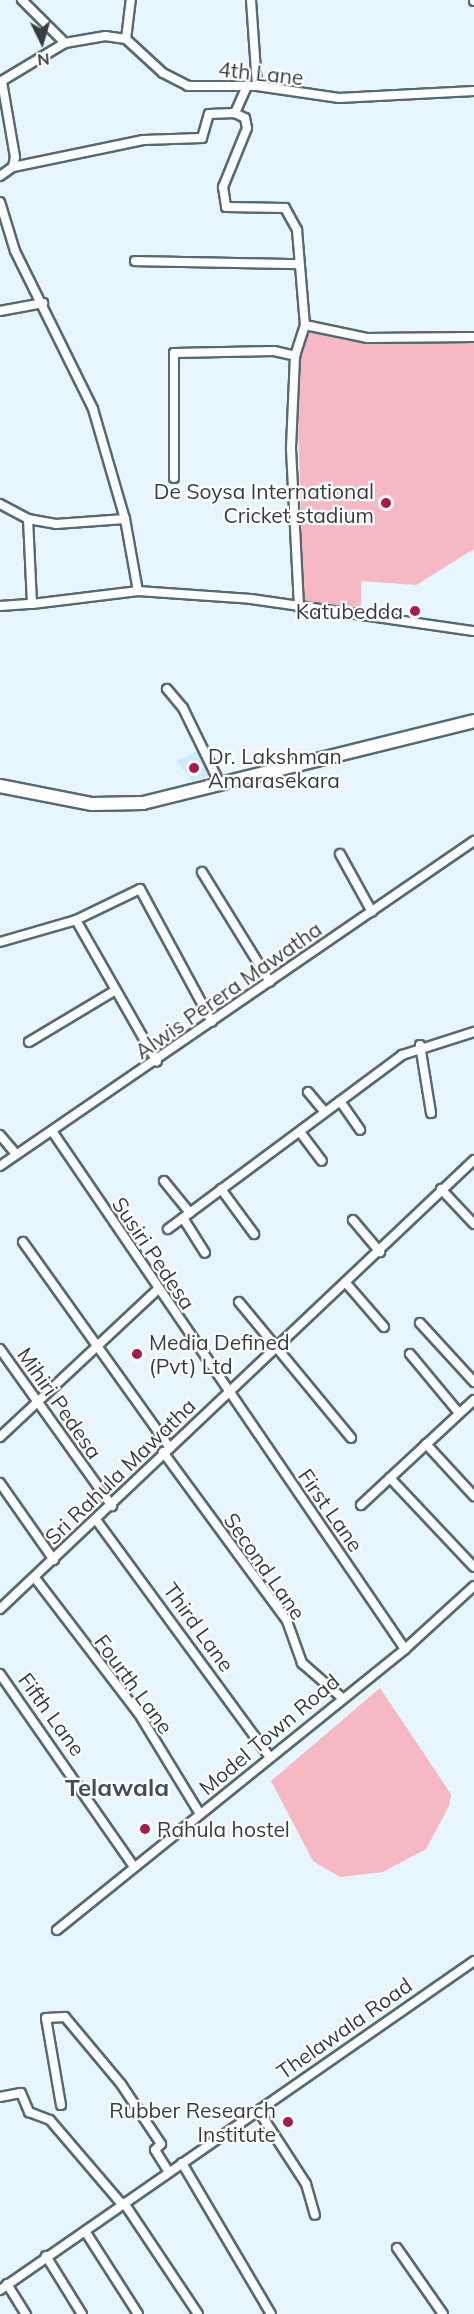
<!DOCTYPE html>
<html>
<head>
<meta charset="utf-8">
<style>
	body { margin:0 }
	#map { position:relative; width:474px; height:2314px; overflow:hidden; background:#e7f5fc; font-family:Mulish,sans-serif }
	div>[style] { position:absolute }
	[style*='--x'] { left:calc(var(--x)*1px); top:calc(var(--y)*1px); width:calc(var(--w)*1px); rotate:calc(var(--a)*1deg) }
	.built>* { inset:0; background:#cdebfb }
	.green>* { inset:0; background:#f6b8c3 }
	.roads { filter:drop-shadow(2px 0 #566a74) drop-shadow(-2px 0 #566a74) drop-shadow(0 2px #566a74) drop-shadow(0 -2px #566a74) }
	.minor>* { height:8px; margin:-4px; padding:0 4px; transform-origin:4px; border-radius:4px; background:#fff }
	.primary>* { height:12px; margin:-6px; padding:0 6px; transform-origin:6px; border-radius:6px; background:#fff }
	.dots>* { width:16px; height:16px; translate:-50% -50%; box-sizing:border-box; border:3px solid #fff; border-radius:50% }
	span { translate:-50% -50%; white-space:nowrap; text-align:center; line-height:1.15; -webkit-text-stroke:4.5px #fff; paint-order:stroke }
	.street-label { font-size:21px; color:#363e43 }
	.poi-label { font-size:21px; color:#363e43 }
	.right { translate:-100% -50%; text-align:right }
	.left { translate:0 -50%; text-align:left }
	.quarter-label { font-size:24px; color:#3d5059; font-weight:700 }
	.north { position:absolute; left:12px; top:12px; width:60px; height:60px; -webkit-text-stroke:4px #fff; paint-order:stroke; rotate:175deg; font-size:16px; font-weight:700; line-height:24px; text-align:center; color:#363e43 }
	.north::after { content:''; display:block; margin:auto; width:21px; height:27px; background:#363e43; clip-path:polygon(50% 0,100% 100%,50% 72%,0 100%) }
</style>
</head>
<body>
<div id="map">
	<div class="built">
		<i style="clip-path:polygon(201px 750px,208px 776px,192px 781px,176px 761px)"></i>
	</div>
	<div class="green">
		<i style="clip-path:polygon(306px 329px,365px 340px,474px 342px,474px 549px,416px 585px,361px 581px,361px 611px,304px 605px,296px 362px)"></i>
		<i style="clip-path:polygon(380px 1688px,451px 1794px,449px 1806px,426px 1849px,383px 1872px,340px 1877px,313px 1861px,271px 1781px)"></i>
	</div>
	<div class="roads">
		<div class="minor">
			<i style="--x:22;--y:0;--w:61;--a:45"></i>
			<i style="--x:251;--y:0;--w:86;--a:86"></i>
			<i style="--x:474;--y:0;--w:1;--a:90"></i>
			<i style="--x:126;--y:39;--w:39;--a:-83"></i>
			<i style="--x:0;--y:82;--w:76;--a:-31"></i>
			<i style="--x:65;--y:43;--w:41;--a:-9.9"></i>
			<i style="--x:105;--y:36;--w:21;--a:8"></i>
			<i style="--x:126;--y:39;--w:50;--a:42.6"></i>
			<i style="--x:163;--y:73;--w:28;--a:27"></i>
			<i style="--x:188;--y:86;--w:69;--a:0"></i>
			<i style="--x:257;--y:86;--w:83;--a:8.3"></i>
			<i style="--x:339;--y:98;--w:135;--a:-3"></i>
			<i style="--x:247;--y:86;--w:30;--a:114"></i>
			<i style="--x:235;--y:113;--w:11;--a:27"></i>
			<i style="--x:245;--y:118;--w:10;--a:79"></i>
			<i style="--x:247;--y:128;--w:64;--a:112.1"></i>
			<i style="--x:223;--y:187;--w:20;--a:81"></i>
			<i style="--x:226;--y:207;--w:59;--a:1"></i>
			<i style="--x:285;--y:208;--w:25;--a:61"></i>
			<i style="--x:297;--y:230;--w:95;--a:85.2"></i>
			<i style="--x:305;--y:325;--w:33;--a:108"></i>
			<i style="--x:295;--y:356;--w:93;--a:92.5"></i>
			<i style="--x:291;--y:449;--w:158;--a:87.1"></i>
			<i style="--x:13;--y:167;--w:133;--a:-11.7"></i>
			<i style="--x:143;--y:140;--w:59;--a:-1.9"></i>
			<i style="--x:202;--y:138;--w:25;--a:-74"></i>
			<i style="--x:209;--y:114;--w:26;--a:-2"></i>
			<i style="--x:0;--y:176;--w:16;--a:-35"></i>
			<i style="--x:13;--y:167;--w:10;--a:-79"></i>
			<i style="--x:15;--y:157;--w:76;--a:-99.8"></i>
			<i style="--x:0;--y:202;--w:51;--a:73"></i>
			<i style="--x:15;--y:251;--w:176;--a:63.7"></i>
			<i style="--x:93;--y:409;--w:115;--a:73.8"></i>
			<i style="--x:125;--y:519;--w:73;--a:79.8"></i>
			<i style="--x:135;--y:261;--w:163;--a:1.1"></i>
			<i style="--x:0;--y:311;--w:44;--a:-10.5"></i>
			<i style="--x:305;--y:325;--w:63;--a:11.8"></i>
			<i style="--x:367;--y:338;--w:107;--a:-0.5"></i>
			<i style="--x:174;--y:478;--w:125;--a:-90"></i>
			<i style="--x:174;--y:353;--w:100;--a:-1.1"></i>
			<i style="--x:274;--y:351;--w:22;--a:13"></i>
			<i style="--x:0;--y:504;--w:32;--a:28"></i>
			<i style="--x:28;--y:519;--w:28;--a:10"></i>
			<i style="--x:56;--y:524;--w:69;--a:-4.1"></i>
			<i style="--x:28;--y:519;--w:85;--a:87.3"></i>
			<i style="--x:32;--y:604;--w:107;--a:-7"></i>
			<i style="--x:138;--y:591;--w:113;--a:4"></i>
			<i style="--x:251;--y:599;--w:225;--a:8.2"></i>
			<i style="--x:0;--y:606;--w:32;--a:-4"></i>
			<i style="--x:167;--y:689;--w:25;--a:50"></i>
			<i style="--x:183;--y:708;--w:85;--a:64"></i>
			<i style="--x:340;--y:854;--w:66;--a:61.1"></i>
			<i style="--x:202;--y:872;--w:129;--a:58.3"></i>
			<i style="--x:76;--y:920;--w:163;--a:60.3"></i>
			<i style="--x:0;--y:942;--w:79;--a:-16.1"></i>
			<i style="--x:76;--y:920;--w:71;--a:-25.8"></i>
			<i style="--x:140;--y:889;--w:151;--a:61.6"></i>
			<i style="--x:29;--y:1042;--w:101;--a:-30.9"></i>
			<i style="--x:420;--y:1045;--w:69;--a:80.8"></i>
			<i style="--x:308;--y:1092;--w:26;--a:50"></i>
			<i style="--x:340;--y:1101;--w:35;--a:55"></i>
			<i style="--x:52;--y:1131;--w:627;--a:55.73"></i>
			<i style="--x:300;--y:1132;--w:36;--a:53"></i>
			<i style="--x:0;--y:1135;--w:25;--a:50"></i>
			<i style="--x:0;--y:1166;--w:575;--a:-34.44"></i>
			<i style="--x:164;--y:1181;--w:41;--a:50.9"></i>
			<i style="--x:221;--y:1189;--w:56;--a:53.7"></i>
			<i style="--x:441;--y:1189;--w:48;--a:46.7"></i>
			<i style="--x:183;--y:1218;--w:41;--a:57.8"></i>
			<i style="--x:353;--y:1220;--w:42;--a:49.8"></i>
			<i style="--x:168;--y:1229;--w:292;--a:-36.6"></i>
			<i style="--x:402;--y:1055;--w:76;--a:-17.7"></i>
			<i style="--x:23;--y:1242;--w:253;--a:54.5"></i>
			<i style="--x:346;--y:1283;--w:58;--a:49.2"></i>
			<i style="--x:239;--y:1302;--w:176;--a:50.5"></i>
			<i style="--x:420;--y:1323;--w:80;--a:47.5"></i>
			<i style="--x:0;--y:1349;--w:193;--a:54.5"></i>
			<i style="--x:410;--y:1354;--w:77;--a:50.3"></i>
			<i style="--x:474;--y:1400;--w:115;--a:137.1"></i>
			<i style="--x:390;--y:1478;--w:122;--a:46.7"></i>
			<i style="--x:0;--y:1437;--w:214;--a:-43.1"></i>
			<i style="--x:426;--y:1444;--w:71;--a:47.3"></i>
			<i style="--x:163;--y:1452;--w:210;--a:53.7"></i>
			<i style="--x:287;--y:1621;--w:45;--a:70.3"></i>
			<i style="--x:302;--y:1663;--w:50;--a:41"></i>
			<i style="--x:0;--y:1483;--w:94;--a:55"></i>
			<i style="--x:361;--y:1505;--w:40;--a:-43"></i>
			<i style="--x:97;--y:1521;--w:291;--a:53.8"></i>
			<i style="--x:35;--y:1578;--w:171;--a:52.6"></i>
			<i style="--x:139;--y:1714;--w:117;--a:58.6"></i>
			<i style="--x:0;--y:1609;--w:653;--a:-43.45"></i>
			<i style="--x:0;--y:1674;--w:235;--a:55.2"></i>
			<i style="--x:57;--y:1930;--w:447;--a:-38.9"></i>
			<i style="--x:405;--y:1649;--w:93;--a:-42.4"></i>
			<i style="--x:0;--y:2097;--w:21;--a:-11"></i>
			<i style="--x:21;--y:2093;--w:21;--a:67"></i>
			<i style="--x:29;--y:2112;--w:22;--a:21"></i>
			<i style="--x:50;--y:2120;--w:109;--a:49.5"></i>
			<i style="--x:61;--y:2105;--w:88;--a:-99.8"></i>
			<i style="--x:46;--y:2018;--w:19;--a:-3"></i>
			<i style="--x:65;--y:2017;--w:87;--a:50.1"></i>
			<i style="--x:121;--y:2084;--w:72;--a:56.3"></i>
			<i style="--x:161;--y:2144;--w:8;--a:135"></i>
			<i style="--x:155;--y:2150;--w:25;--a:58"></i>
			<i style="--x:258;--y:2110;--w:88;--a:57"></i>
			<i style="--x:306;--y:2184;--w:32;--a:74"></i>
			<i style="--x:182;--y:2163;--w:175;--a:59.5"></i>
			<i style="--x:124;--y:2203;--w:133;--a:56.3"></i>
			<i style="--x:85;--y:2231;--w:98;--a:57.4"></i>
			<i style="--x:397;--y:2248;--w:80;--a:55.1"></i>
			<i style="--x:46;--y:2256;--w:68;--a:58.2"></i>
			<i style="--x:7;--y:2284;--w:36;--a:58"></i>
			<i style="--x:0;--y:2290;--w:577;--a:-34.76"></i>
		</div>
		<div class="primary">
			<i style="--x:0;--y:786;--w:94;--a:11.1"></i>
			<i style="--x:92;--y:804;--w:51;--a:-1.1"></i>
			<i style="--x:143;--y:803;--w:341;--a:-13.9"></i>
		</div>
	</div>
	<div class="dots">
		<i style="left:386px;top:503px;background:#aa184e"></i>
		<i style="left:415px;top:611px;background:#aa184e"></i>
		<i style="left:194px;top:768px;background:#aa184e"></i>
		<i style="left:137px;top:1354px;background:#aa184e"></i>
		<i style="left:145px;top:1829px;background:#aa184e"></i>
		<i style="left:288px;top:2122px;background:#aa184e"></i>
	</div>
	<div class="street-label">
		<span style="left:261px;top:73px;rotate:6deg">4th Lane</span>
		<span style="left:228px;top:990px;rotate:-35deg">Alwis Perera Mawatha</span>
		<span style="left:154px;top:1253px;rotate:56deg">Susiri Pedesa</span>
		<span style="left:60px;top:1403px;rotate:55deg">Mihiri Pedesa</span>
		<span style="left:120px;top:1471px;rotate:-44deg">Sri Rahula Mawatha</span>
		<span style="left:331px;top:1510px;rotate:55deg">First Lane</span>
		<span style="left:265px;top:1566px;rotate:55deg">Second Lane</span>
		<span style="left:199px;top:1627px;rotate:54deg">Third Lane</span>
		<span style="left:134px;top:1684px;rotate:54deg">Fourth Lane</span>
		<span style="left:52px;top:1714px;rotate:54deg">Fifth Lane</span>
		<span style="left:269px;top:1734px;rotate:-40deg">Model Town Road</span>
		<span style="left:344px;top:2028px;rotate:-35deg">Thelawala Road</span>
	</div>
	<div class="poi-label">
		<span class="right" style="left:374px;top:503px">De Soysa International<br>Cricket stadium</span>
		<span class="right" style="left:403px;top:611px">Katubedda</span>
		<span class="left" style="left:208px;top:768px">Dr. Lakshman<br>Amarasekara</span>
		<span class="left" style="left:149px;top:1354px">Media Defined<br>(Pvt) Ltd</span>
		<span class="left" style="left:157px;top:1829px">Rahula hostel</span>
		<span class="right" style="left:276px;top:2122px">Rubber Research<br>Institute</span>
	</div>
	<div class="quarter-label">
		<span style="left:117px;top:1788px">Telawala</span>
	</div>
	<div class="north">N</div>
</div>
</body>
</html>
